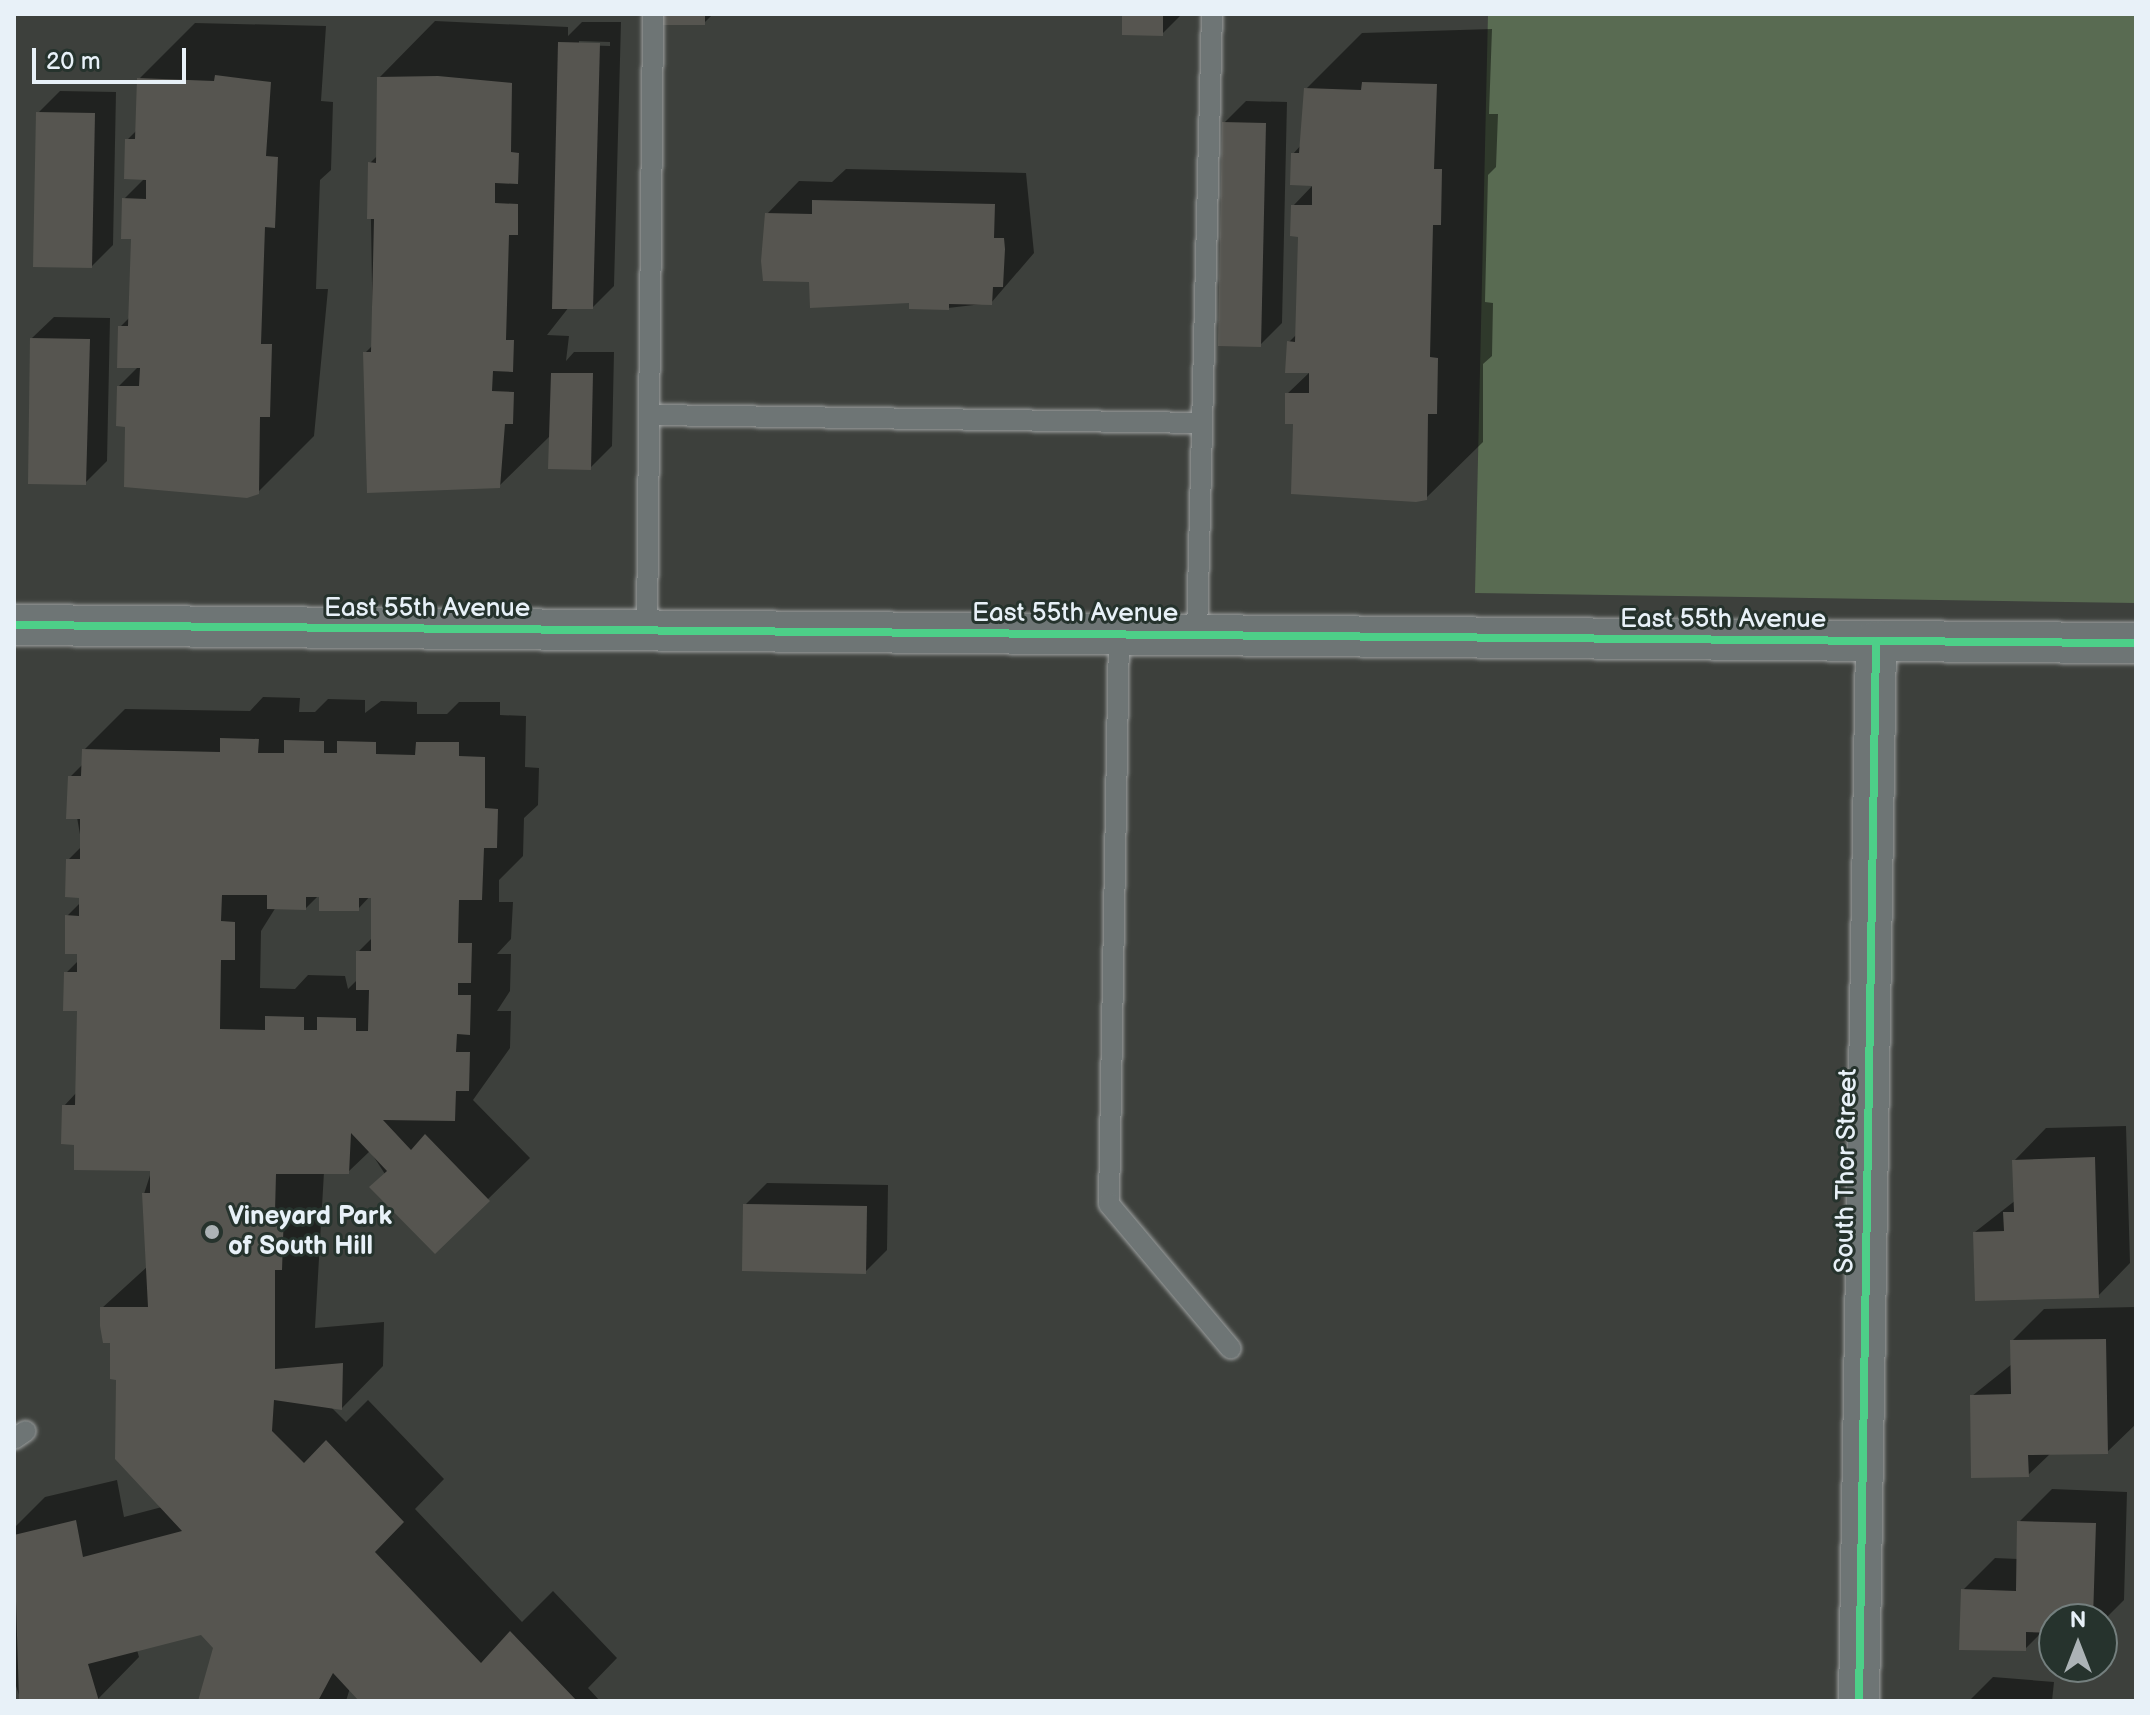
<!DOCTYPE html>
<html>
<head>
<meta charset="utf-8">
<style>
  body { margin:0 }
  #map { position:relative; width:2150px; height:1715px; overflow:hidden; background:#3d403c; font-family:"Balsamiq Sans",sans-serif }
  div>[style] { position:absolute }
  .green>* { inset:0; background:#596b52 }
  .shadow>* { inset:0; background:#0007 }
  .building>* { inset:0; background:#565550 }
  .roads { filter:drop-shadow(0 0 2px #9ea1a1) drop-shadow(0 0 2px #9ea1a1) }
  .lane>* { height:20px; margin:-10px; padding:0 10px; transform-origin:10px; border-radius:10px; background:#6e7575 }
  .street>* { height:40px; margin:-20px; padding:0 20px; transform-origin:20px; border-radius:20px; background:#6e7575 }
  .cycleway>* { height:8px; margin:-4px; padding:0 4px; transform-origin:4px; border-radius:4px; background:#4dcf88 }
  .dots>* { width:22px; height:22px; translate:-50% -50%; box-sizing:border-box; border:4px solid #26332d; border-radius:50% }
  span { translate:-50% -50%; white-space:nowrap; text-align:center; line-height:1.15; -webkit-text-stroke:6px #26332d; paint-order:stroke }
  .street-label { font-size:26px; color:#e8f1f8 }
  .poi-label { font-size:26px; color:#e8f1f8; font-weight:700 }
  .left { translate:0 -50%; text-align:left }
  .frame { position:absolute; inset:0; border:16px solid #e8f1f8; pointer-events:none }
  .north { position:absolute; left:2038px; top:1603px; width:80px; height:80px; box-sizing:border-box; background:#26332d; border:2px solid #747f7e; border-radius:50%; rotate:0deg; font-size:22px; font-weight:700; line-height:32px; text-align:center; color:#e8f1f8 }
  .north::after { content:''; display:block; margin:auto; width:28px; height:36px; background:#acb3b6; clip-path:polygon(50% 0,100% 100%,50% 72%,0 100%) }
  .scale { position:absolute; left:32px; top:48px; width:154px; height:36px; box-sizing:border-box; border:4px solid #e8f1f8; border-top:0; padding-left:10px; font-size:24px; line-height:28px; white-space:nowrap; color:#e8f1f8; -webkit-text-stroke:6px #26332d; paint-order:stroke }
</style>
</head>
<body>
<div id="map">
  <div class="green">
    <i style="clip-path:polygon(1488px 14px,2136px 14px,2136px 603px,1475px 593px)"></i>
  </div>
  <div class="shadow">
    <i style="clip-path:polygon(663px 14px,713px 14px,704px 23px)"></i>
    <i style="clip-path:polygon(1124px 14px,1182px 14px,1162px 34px)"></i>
    <i style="clip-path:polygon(evenodd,435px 21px,568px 27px,568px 36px,582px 22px,621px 22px,614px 286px,593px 307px,569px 307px,547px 335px,569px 336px,566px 361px,574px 352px,614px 352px,612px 446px,590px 468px,551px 435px,499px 486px,365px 353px,373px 345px,370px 163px,379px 154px,379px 78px,435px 21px,579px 41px,610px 42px,610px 46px,579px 45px,579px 41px)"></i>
    <i style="clip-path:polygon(195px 23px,326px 26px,321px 101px,333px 102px,331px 170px,320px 180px,316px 289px,328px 289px,314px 436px,258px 492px,127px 425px,119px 386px,139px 366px,120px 327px,131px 316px,133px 237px,124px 199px,145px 178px,127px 140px,138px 129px,139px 79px)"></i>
    <i style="clip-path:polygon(1492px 29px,1489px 114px,1498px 114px,1496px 167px,1488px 175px,1485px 302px,1493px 303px,1492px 356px,1483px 364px,1483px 442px,1426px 498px,1287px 394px,1311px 371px,1289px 342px,1298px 333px,1300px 235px,1293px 206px,1314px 184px,1293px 154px,1302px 144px,1306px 89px,1362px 33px)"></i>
    <i style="clip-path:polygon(60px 91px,116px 92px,113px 245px,92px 266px,38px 113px)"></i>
    <i style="clip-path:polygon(1246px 101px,1287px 102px,1282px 323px,1260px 345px,1224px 123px)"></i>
    <i style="clip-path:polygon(846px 169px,1026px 173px,1034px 253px,991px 303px,948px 308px,811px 280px,767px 214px,799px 181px,832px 182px)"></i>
    <i style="clip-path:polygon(54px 317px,110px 318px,107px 461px,85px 483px,32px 338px)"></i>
    <i style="clip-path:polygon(evenodd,263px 697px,300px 698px,299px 712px,315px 712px,328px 699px,365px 700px,365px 713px,381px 701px,417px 702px,417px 714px,447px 714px,459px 702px,500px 702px,500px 715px,526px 716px,525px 767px,539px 768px,538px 805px,524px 818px,523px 856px,499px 880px,499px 902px,513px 902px,511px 939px,497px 954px,511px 954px,510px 991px,497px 1011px,511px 1011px,510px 1048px,473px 1100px,530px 1158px,435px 1251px,370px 1151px,348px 1172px,324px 1172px,315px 1328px,384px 1322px,383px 1366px,342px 1408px,330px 1406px,346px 1422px,368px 1400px,444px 1479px,415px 1509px,522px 1622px,553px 1591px,617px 1658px,588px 1688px,600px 1701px,362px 1701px,350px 1688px,346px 1701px,200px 1701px,216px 1648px,202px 1633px,137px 1650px,139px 1657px,98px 1699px,21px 1701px,14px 1680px,14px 1528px,45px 1497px,117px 1480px,124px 1517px,162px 1507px,102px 1308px,148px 1266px,144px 1194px,152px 1169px,76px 1143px,64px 1106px,77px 1092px,79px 1009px,66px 973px,79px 960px,67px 916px,81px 902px,68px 860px,82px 846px,70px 777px,84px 763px,84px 750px,125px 709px,250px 711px,263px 697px,321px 893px,358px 909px,373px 893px,373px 937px,358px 952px,358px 979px,348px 989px,345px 976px,308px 975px,295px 989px,260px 988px,261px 931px,276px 907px,306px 908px,321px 893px)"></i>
    <i style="clip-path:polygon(2126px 1126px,2130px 1263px,2098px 1296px,1975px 1232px,2016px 1200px,2014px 1161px,2046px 1128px)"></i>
    <i style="clip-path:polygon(767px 1183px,888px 1185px,887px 1250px,865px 1272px,745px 1205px)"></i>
    <i style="clip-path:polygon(2136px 1307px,2136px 1424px,2107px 1452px,2051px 1453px,2028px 1475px,1972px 1396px,2012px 1364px,2012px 1341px,2044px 1309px)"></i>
    <i style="clip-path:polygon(2052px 1489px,2127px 1492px,2124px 1600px,2102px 1622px,2054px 1619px,2054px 1631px,2043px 1631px,2025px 1649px,1963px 1590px,1995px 1558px,2018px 1559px,2019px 1522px)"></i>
    <i style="clip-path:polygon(1993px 1677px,2054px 1682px,2052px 1701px,1969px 1701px)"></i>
  </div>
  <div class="building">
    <i style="clip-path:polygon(661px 14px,705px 14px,705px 25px,661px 25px)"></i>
    <i style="clip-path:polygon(1122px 14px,1163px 14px,1163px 36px,1122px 35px)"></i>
    <i style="clip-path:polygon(558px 42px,600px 43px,593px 309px,552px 309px)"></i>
    <i style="clip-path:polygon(215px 75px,271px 82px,266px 156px,278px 157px,275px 228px,265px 227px,261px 344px,272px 344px,270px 417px,260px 417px,259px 494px,247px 498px,124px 487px,125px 427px,116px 426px,117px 386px,139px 386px,140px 368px,117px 368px,118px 326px,128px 326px,131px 239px,121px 239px,122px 198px,146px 199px,146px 180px,124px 179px,125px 139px,135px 139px,137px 78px,214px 81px)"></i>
    <i style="clip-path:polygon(438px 76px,512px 83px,511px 152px,519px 153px,518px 184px,495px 183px,495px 203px,518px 204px,518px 235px,509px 235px,506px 340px,514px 340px,513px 372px,493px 371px,492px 391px,514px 392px,513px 424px,505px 424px,500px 488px,367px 493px,363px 352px,371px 352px,374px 219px,367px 219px,368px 162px,376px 163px,377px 77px)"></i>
    <i style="clip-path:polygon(1362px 82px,1437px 84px,1434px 169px,1442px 169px,1441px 225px,1433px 225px,1430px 357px,1438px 358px,1437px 414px,1428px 414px,1427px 500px,1416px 502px,1291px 494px,1293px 424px,1285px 424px,1285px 393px,1309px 393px,1309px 373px,1285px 373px,1287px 341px,1295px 342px,1298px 237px,1290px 236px,1291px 205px,1312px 205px,1312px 186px,1290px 185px,1291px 153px,1299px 153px,1304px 88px,1361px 90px)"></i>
    <i style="clip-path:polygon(36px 112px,95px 113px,92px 268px,33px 267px)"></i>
    <i style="clip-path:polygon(1222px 122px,1266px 123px,1261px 347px,1218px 346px)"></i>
    <i style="clip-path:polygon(812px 200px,995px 204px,994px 238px,1004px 238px,1005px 249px,1003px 287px,993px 287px,992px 305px,949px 304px,949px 310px,909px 309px,909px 303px,810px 308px,809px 282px,763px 281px,761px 261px,765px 213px,812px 214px)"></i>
    <i style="clip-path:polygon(30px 338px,90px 339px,86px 485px,28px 484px)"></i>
    <i style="clip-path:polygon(551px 373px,593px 373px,591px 470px,548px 469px)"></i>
    <i style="clip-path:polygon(evenodd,220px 738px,259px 739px,258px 753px,284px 753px,284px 740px,324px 741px,324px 753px,337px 753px,337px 741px,376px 742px,376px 754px,415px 755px,416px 742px,459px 742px,459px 756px,485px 757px,485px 808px,498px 809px,497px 848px,484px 848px,482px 900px,459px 900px,458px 943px,472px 943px,471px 983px,458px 983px,458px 995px,471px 995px,470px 1035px,457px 1034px,456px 1052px,470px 1052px,469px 1091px,456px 1091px,455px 1121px,383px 1120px,411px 1150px,425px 1134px,490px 1201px,435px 1254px,369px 1187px,387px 1171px,351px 1133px,349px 1174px,276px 1174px,275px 1212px,284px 1212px,282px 1270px,275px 1270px,275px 1369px,343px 1363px,342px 1410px,274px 1400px,272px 1431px,304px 1463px,326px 1440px,404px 1522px,375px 1552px,481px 1663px,510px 1631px,577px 1701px,359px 1701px,333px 1673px,318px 1701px,198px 1701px,213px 1648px,201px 1635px,88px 1664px,99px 1701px,19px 1701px,14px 1535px,76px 1520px,83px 1557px,182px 1531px,115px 1459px,116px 1380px,110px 1379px,110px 1343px,103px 1343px,100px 1326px,100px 1307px,148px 1307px,142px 1193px,150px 1193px,150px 1171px,74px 1170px,74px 1145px,61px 1144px,62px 1105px,75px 1105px,77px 1011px,63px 1011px,64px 972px,77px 972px,77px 954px,65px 954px,65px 915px,79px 916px,79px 898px,65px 897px,66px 859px,80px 859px,80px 819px,66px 819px,68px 776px,81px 776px,82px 749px,220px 752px,220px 738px,222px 895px,267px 895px,267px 909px,306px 910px,306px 897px,319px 897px,319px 911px,359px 911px,359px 898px,371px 898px,371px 951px,356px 951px,356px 990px,369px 990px,368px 1031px,356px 1031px,356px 1018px,317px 1017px,317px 1030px,304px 1030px,304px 1017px,265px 1016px,265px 1030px,220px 1029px,221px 960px,235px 960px,235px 922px,221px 921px,222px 895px)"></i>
    <i style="clip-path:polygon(2095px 1157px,2099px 1298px,1975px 1301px,1973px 1232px,2004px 1231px,2003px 1212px,2014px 1212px,2012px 1160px)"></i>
    <i style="clip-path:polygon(743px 1204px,867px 1206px,866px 1274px,742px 1271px)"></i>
    <i style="clip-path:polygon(2106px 1339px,2108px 1454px,2028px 1455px,2029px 1477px,1971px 1478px,1970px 1395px,2011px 1394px,2010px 1340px)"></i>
    <i style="clip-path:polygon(2017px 1521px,2096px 1523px,2093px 1619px,2054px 1619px,2054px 1633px,2026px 1632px,2026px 1651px,1959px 1650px,1961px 1589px,2016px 1591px)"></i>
  </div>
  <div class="roads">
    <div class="lane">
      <i style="left:652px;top:415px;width:550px;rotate:0.83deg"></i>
      <i style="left:647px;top:631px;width:617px;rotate:-89.44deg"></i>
      <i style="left:1119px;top:635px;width:569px;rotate:91.01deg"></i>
      <i style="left:1109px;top:1204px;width:189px;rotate:49.9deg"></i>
      <i style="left:1197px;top:635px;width:621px;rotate:-88.62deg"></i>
      <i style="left:14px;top:1439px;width:14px;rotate:-34deg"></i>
    </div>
    <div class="street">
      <i style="left:14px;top:625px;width:2122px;rotate:0.49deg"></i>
      <i style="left:1859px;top:1701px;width:1060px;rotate:-89.08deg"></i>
    </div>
  </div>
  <div class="cycleway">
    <i style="left:14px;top:625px;width:2122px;rotate:0.49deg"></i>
    <i style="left:1859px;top:1701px;width:1060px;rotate:-89.08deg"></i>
  </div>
  <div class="dots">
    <i style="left:212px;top:1232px;background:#acb3b6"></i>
  </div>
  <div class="street-label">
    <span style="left:427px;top:609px">East 55th Avenue</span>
    <span style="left:1075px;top:614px">East 55th Avenue</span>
    <span style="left:1723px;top:620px">East 55th Avenue</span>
    <span style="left:1847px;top:1171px;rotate:-89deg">South Thor Street</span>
  </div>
  <div class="poi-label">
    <span class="left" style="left:228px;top:1232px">Vineyard Park<br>of South Hill</span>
  </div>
  <div class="frame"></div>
  <div class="north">N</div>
  <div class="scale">20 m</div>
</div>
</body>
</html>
